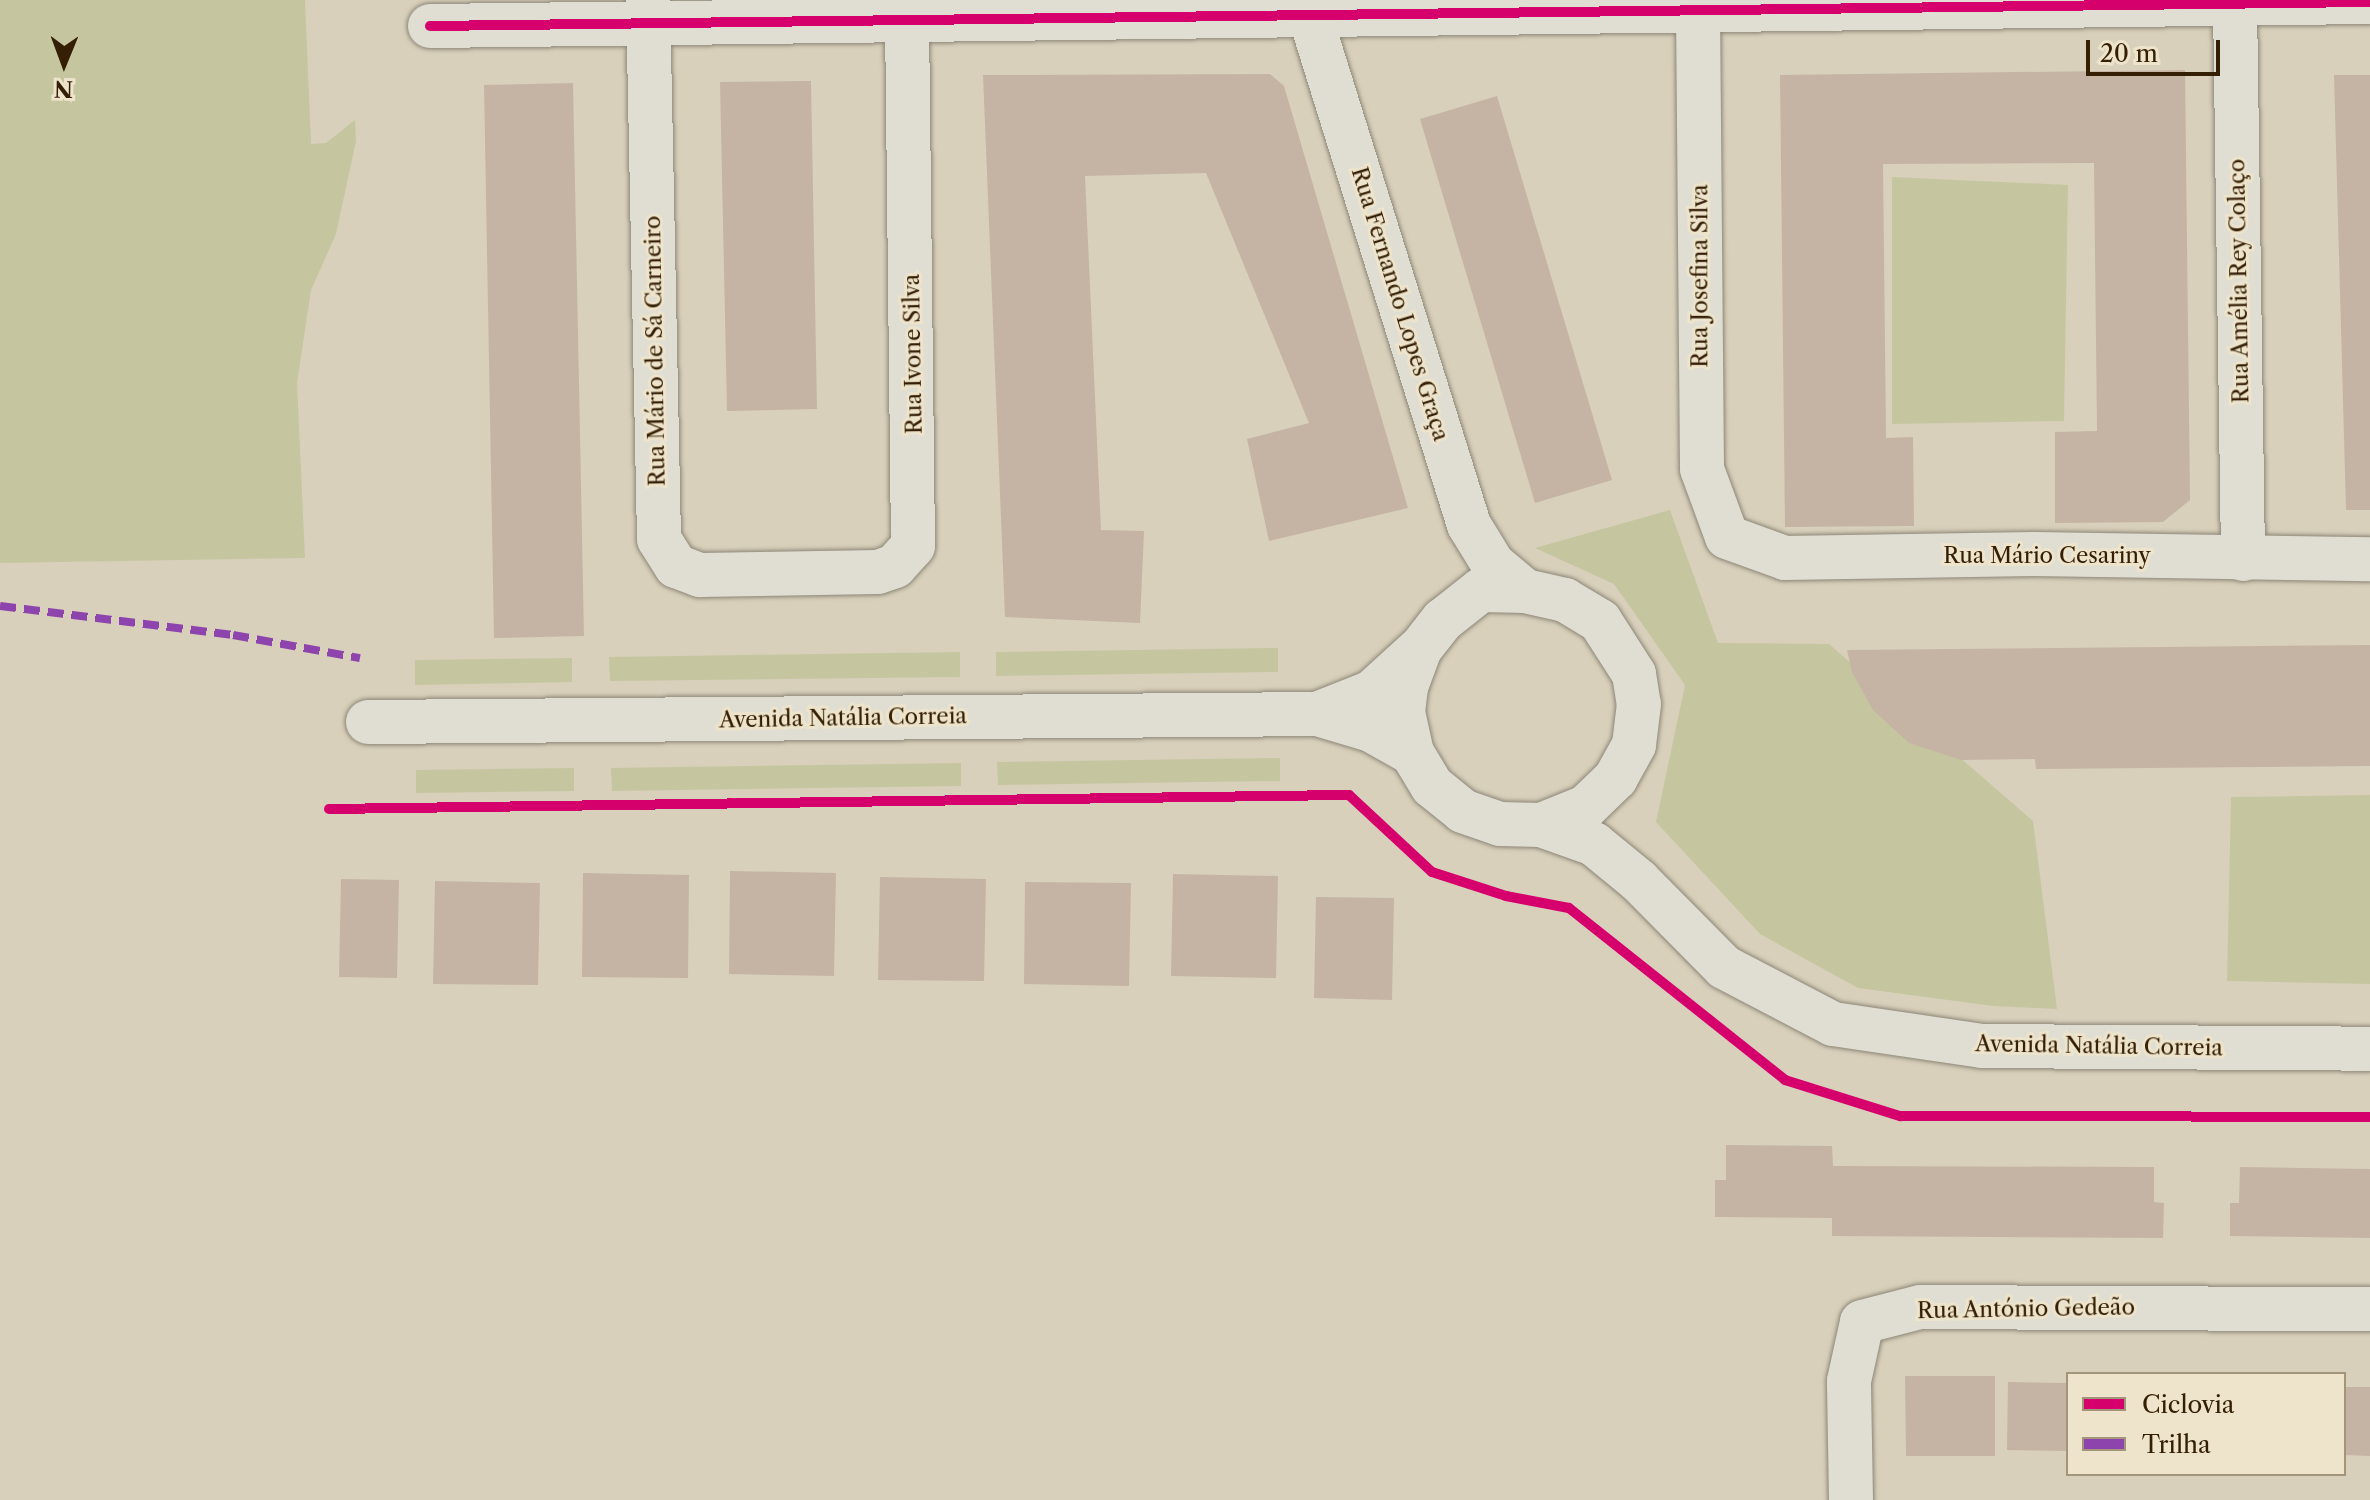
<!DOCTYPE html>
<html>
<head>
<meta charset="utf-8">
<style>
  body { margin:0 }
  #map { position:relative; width:2370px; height:1500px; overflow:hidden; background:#d8d0bb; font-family:"Libre Caslon Text",serif }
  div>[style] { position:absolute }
  .green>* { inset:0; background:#c5c6a0 }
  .building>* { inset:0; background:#c5b4a3 }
  .roads { filter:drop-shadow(0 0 2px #8d8677) drop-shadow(0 0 2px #8d8677) }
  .minor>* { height:44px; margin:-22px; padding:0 22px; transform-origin:22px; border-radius:22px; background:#e0ddd2 }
  .quiet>* { height:8px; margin-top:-4px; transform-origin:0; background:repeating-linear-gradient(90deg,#8e44ad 0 16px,transparent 0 24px) }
  .cycleway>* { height:10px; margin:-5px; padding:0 5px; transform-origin:5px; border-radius:5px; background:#d6006c }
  span { translate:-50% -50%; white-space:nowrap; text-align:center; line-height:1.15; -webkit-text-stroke:6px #ede4cb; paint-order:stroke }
  .street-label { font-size:22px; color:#341f05 }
  .legend { position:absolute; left:2066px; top:1372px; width:280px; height:104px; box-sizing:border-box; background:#ede4cb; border:2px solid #a3957c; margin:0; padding:10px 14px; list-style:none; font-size:24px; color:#341f05 }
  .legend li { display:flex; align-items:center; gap:16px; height:40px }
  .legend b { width:40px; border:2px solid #a3957c }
  .north { position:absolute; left:24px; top:24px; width:80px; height:80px; -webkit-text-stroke:6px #ede4cb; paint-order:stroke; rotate:181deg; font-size:22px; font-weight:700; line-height:32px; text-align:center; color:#341f05 }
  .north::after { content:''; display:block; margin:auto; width:28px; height:36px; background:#341f05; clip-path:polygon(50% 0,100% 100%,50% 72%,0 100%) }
  .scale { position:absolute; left:2086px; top:40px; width:134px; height:36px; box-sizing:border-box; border:4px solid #341f05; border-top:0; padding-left:10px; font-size:24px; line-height:28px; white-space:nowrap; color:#341f05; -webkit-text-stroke:6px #ede4cb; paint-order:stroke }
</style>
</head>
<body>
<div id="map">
  <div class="green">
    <i style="clip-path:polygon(0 0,305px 0,311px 144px,326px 143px,355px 120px,356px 141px,336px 234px,311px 290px,297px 383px,305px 558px,0 563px)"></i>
    <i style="clip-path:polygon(1892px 177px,2068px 185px,2064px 421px,1892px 424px)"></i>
    <i style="clip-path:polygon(1670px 510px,1718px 643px,1829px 644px,2033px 821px,2057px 1009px,1993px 1006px,1858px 988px,1760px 934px,1656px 822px,1685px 685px,1614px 584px,1535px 548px)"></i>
    <i style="clip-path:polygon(1278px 648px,1278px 672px,996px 676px,996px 652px)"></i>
    <i style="clip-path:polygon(960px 652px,960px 677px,610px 681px,609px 657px)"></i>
    <i style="clip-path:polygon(572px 658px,572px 682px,415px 685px,415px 660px)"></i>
    <i style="clip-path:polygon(1280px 758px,1280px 781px,998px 785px,997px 762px)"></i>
    <i style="clip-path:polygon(961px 763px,961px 786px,612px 791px,611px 768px)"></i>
    <i style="clip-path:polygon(574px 768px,574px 791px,416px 793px,416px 770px)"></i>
    <i style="clip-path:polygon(2370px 795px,2370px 984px,2227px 981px,2231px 797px)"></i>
  </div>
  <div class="building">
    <i style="clip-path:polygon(2185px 70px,2190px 500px,2163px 522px,2055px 523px,2055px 432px,2097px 431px,2094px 163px,1883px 164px,1886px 438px,1913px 437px,1914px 526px,1785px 527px,1780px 75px)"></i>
    <i style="clip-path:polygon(1270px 74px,1284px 86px,1408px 508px,1269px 541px,1247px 439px,1309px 423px,1206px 173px,1085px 176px,1101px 530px,1144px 531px,1140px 623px,1005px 617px,983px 75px)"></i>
    <i style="clip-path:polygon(2334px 75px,2370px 75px,2370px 510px,2346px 510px)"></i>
    <i style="clip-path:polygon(811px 81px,817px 409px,727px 411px,720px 82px)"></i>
    <i style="clip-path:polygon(573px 83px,584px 636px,494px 638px,484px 85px)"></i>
    <i style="clip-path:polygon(1497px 96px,1612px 480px,1535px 503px,1420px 119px)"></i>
    <i style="clip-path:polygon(2370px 645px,2370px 766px,2036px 769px,2035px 759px,1961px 760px,1909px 743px,1873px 710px,1852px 672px,1847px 650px)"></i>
    <i style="clip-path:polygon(730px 871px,836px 873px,834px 976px,729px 974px)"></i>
    <i style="clip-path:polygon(583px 873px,689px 875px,688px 978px,582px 977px)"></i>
    <i style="clip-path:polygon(1173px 874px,1278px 876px,1276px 978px,1171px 976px)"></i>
    <i style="clip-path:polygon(880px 877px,986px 879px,984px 981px,878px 980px)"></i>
    <i style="clip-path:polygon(341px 879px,399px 880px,397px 978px,339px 977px)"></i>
    <i style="clip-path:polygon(435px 881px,540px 883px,538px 985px,433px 984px)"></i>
    <i style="clip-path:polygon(1025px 882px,1131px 883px,1129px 986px,1024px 984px)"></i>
    <i style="clip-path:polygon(1316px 897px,1394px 898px,1392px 1000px,1314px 998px)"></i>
    <i style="clip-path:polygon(1726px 1145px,1832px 1146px,1833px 1166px,2154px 1167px,2154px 1202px,2164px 1203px,2163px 1238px,1832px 1236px,1832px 1218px,1715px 1217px,1715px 1180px,1726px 1180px)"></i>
    <i style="clip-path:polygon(2240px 1167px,2370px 1169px,2370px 1238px,2230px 1236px,2230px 1203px,2239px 1203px)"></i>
    <i style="clip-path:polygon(1905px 1376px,1995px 1376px,1995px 1456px,1906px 1456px)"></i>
    <i style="clip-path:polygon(2008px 1382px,2068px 1383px,2068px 1451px,2007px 1450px)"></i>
    <i style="clip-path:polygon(2344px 1387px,2370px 1387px,2370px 1456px,2344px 1455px)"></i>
  </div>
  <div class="roads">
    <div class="minor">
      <i style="left:648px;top:0;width:539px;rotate:88.83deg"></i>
      <i style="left:659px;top:539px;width:32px;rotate:58deg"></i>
      <i style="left:676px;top:566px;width:26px;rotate:21deg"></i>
      <i style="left:700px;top:575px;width:178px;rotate:-1deg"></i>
      <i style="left:878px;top:572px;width:18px;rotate:-19deg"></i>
      <i style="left:895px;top:566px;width:27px;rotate:-48deg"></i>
      <i style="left:913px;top:546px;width:527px;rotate:-90.65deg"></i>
      <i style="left:1305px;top:0;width:550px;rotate:72.65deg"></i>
      <i style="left:1469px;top:525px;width:46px;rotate:58.4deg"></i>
      <i style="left:1493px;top:564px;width:42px;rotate:40.2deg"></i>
      <i style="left:2235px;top:4px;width:555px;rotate:89.17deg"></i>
      <i style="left:1698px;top:10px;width:459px;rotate:89.5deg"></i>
      <i style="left:1702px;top:469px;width:72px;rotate:69.8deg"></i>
      <i style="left:1727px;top:537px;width:62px;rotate:19.9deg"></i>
      <i style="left:1785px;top:558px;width:249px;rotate:-0.9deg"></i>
      <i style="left:2034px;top:554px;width:336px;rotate:0.9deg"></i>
      <i style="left:430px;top:26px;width:1940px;rotate:-0.71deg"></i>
      <i style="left:1481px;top:590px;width:44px;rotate:1.3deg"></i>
      <i style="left:1525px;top:591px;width:41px;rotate:12.7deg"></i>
      <i style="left:1565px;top:600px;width:41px;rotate:31deg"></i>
      <i style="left:1600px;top:621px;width:63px;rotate:57.3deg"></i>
      <i style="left:1634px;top:674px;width:30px;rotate:81deg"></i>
      <i style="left:1639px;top:704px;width:41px;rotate:97deg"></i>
      <i style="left:1634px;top:745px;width:38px;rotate:119deg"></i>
      <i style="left:1616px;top:778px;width:42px;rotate:136deg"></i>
      <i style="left:1586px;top:807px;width:48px;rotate:158.2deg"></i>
      <i style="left:1541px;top:825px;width:41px;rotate:-178.6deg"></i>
      <i style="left:1500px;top:824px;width:39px;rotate:-161deg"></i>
      <i style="left:1463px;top:811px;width:40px;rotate:-141deg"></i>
      <i style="left:1432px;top:786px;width:39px;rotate:-121deg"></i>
      <i style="left:1412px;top:753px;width:42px;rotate:-102.4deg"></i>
      <i style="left:1403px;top:712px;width:25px;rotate:-83deg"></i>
      <i style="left:1406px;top:687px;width:40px;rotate:-69.8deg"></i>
      <i style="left:1420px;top:649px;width:37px;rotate:-52deg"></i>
      <i style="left:1443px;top:620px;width:48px;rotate:-38.3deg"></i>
      <i style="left:1317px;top:714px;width:59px;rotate:-21.8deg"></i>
      <i style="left:1372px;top:692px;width:62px;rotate:-42.4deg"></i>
      <i style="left:368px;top:722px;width:949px;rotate:-0.48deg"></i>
      <i style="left:1317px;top:714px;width:56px;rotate:16.5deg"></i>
      <i style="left:1371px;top:730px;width:47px;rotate:29.3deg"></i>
      <i style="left:1541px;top:825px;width:56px;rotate:19.7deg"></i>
      <i style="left:1594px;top:844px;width:58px;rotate:39.4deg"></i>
      <i style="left:1639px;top:881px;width:121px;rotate:45.3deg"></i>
      <i style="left:1724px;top:967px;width:123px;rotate:27.6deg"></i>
      <i style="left:1833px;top:1024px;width:151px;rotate:8.4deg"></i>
      <i style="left:1982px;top:1046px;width:388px;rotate:0.4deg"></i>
      <i style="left:1851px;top:1500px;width:119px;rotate:-91deg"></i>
      <i style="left:1849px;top:1381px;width:60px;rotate:-77.6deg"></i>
      <i style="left:1862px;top:1322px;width:60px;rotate:-14.5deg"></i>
      <i style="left:1920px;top:1307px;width:450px;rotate:0.3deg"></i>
    </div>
  </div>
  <div class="quiet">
    <i style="left:0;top:606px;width:235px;rotate:7.1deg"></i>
    <i style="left:233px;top:635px;width:129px;rotate:10.3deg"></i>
  </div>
  <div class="cycleway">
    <i style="left:430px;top:26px;width:1940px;rotate:-0.71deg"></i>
    <i style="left:329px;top:809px;width:1020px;rotate:-0.79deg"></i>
    <i style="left:1349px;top:795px;width:113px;rotate:42.9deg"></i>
    <i style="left:1432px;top:872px;width:78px;rotate:18deg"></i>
    <i style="left:1506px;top:896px;width:64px;rotate:10.8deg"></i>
    <i style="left:1569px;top:908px;width:276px;rotate:38.5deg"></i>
    <i style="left:1785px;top:1080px;width:121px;rotate:17.4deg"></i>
    <i style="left:1900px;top:1116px;width:470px;rotate:0.1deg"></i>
  </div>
  <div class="street-label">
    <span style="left:1700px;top:276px;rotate:-90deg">Rua Josefina Silva</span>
    <span style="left:2239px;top:281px;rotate:-91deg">Rua Amélia Rey Colaço</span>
    <span style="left:1400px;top:304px;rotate:73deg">Rua Fernando Lopes Graça</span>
    <span style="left:655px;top:351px;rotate:-91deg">Rua Mário de Sá Carneiro</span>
    <span style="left:913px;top:354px;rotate:-91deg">Rua Ivone Silva</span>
    <span style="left:2047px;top:556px">Rua Mário Cesariny</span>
    <span style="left:843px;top:718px;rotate:-1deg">Avenida Natália Correia</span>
    <span style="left:2099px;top:1046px;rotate:1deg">Avenida Natália Correia</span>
    <span style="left:2026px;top:1309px;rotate:-1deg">Rua António Gedeão</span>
  </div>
  <ul class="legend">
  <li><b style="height:10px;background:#d6006c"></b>Ciclovia</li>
  <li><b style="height:10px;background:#8e44ad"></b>Trilha</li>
  </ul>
  <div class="north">N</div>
  <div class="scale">20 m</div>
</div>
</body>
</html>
